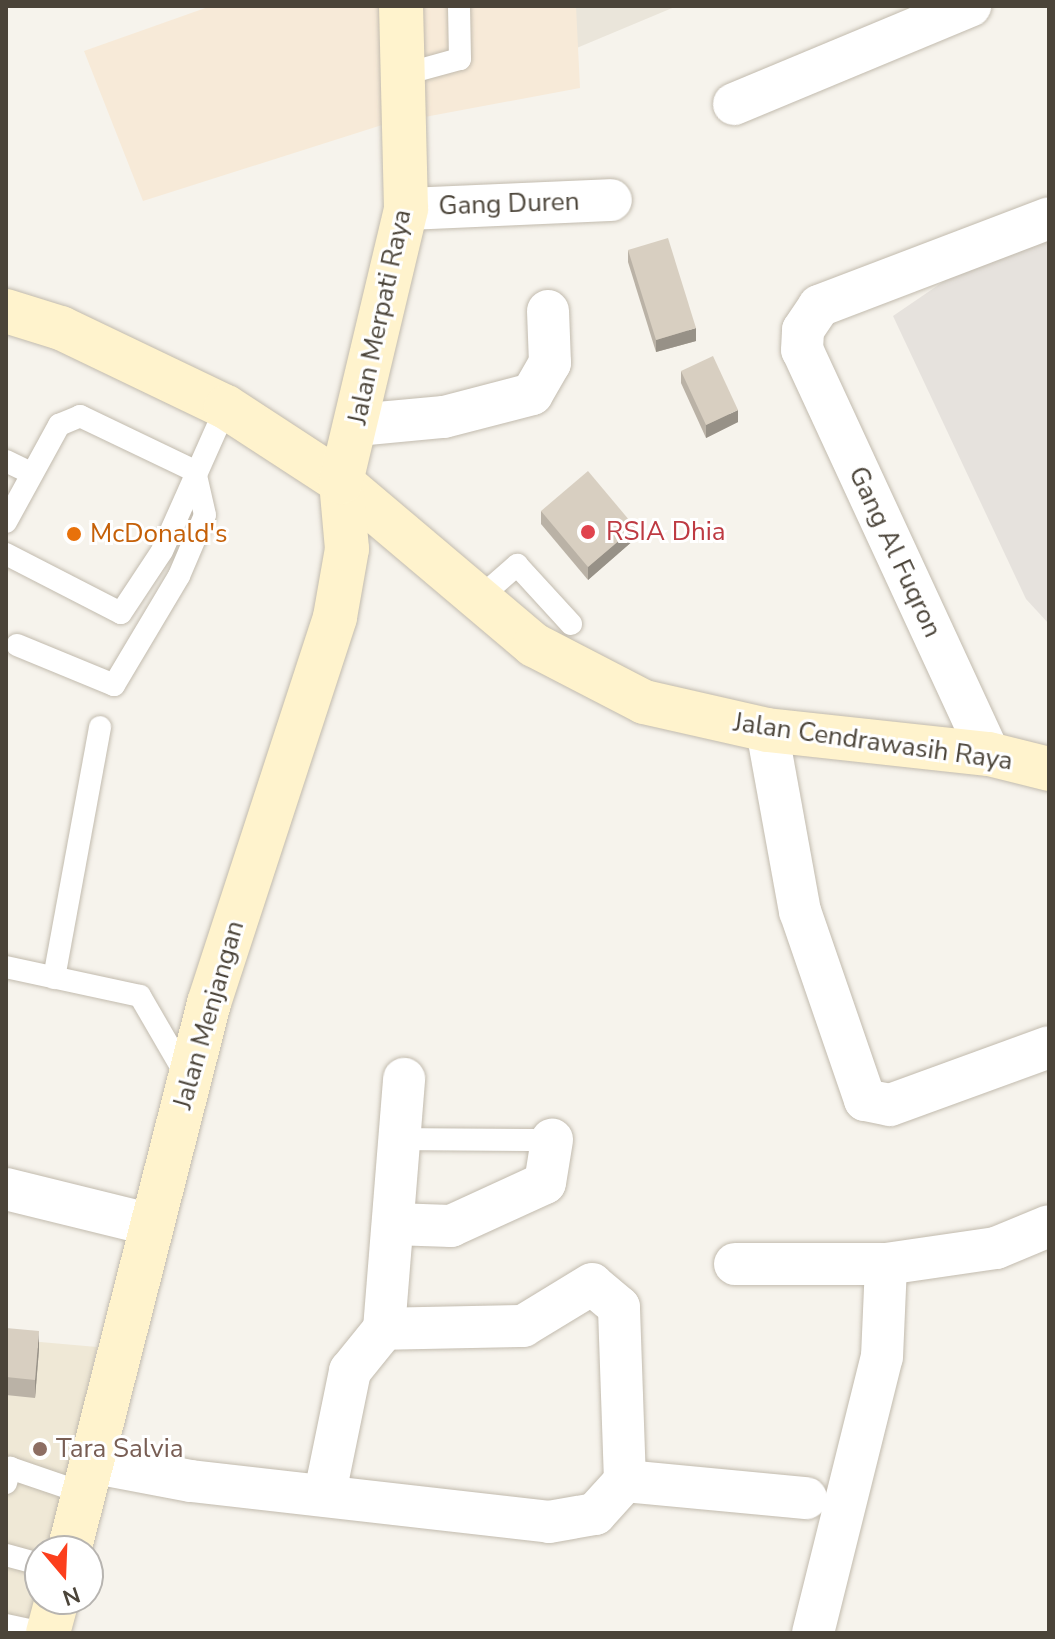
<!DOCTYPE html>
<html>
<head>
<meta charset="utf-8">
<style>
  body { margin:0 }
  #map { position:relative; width:1055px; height:1639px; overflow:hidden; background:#f6f3ec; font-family:"Nunito Sans",sans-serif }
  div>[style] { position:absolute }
  .residential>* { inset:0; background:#eae5da }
  .commercial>* { inset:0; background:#f7ead8 }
  .industrial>* { inset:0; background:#e6e2dd }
  .education>* { inset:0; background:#efe8d6 }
  .roads { filter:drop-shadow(0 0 2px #c2bbae) drop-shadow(0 0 2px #c2bbae) }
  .service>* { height:22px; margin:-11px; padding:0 11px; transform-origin:11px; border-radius:11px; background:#fff }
  .minor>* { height:42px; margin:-21px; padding:0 21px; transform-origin:21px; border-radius:21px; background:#fff }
  .secondary>* { height:44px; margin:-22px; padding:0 22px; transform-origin:22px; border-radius:22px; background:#fff3cd }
  .wall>* { inset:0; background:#bab2a6 }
  .shaded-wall>* { inset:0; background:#979187 }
  .building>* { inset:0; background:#d8cfc1 }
  .dots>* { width:22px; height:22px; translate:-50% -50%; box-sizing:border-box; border:4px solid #fff; border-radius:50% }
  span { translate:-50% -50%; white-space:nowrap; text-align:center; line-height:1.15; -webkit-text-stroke:6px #fff; paint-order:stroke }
  .street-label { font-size:26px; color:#4b4439 }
  .health-label { font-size:26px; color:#be3a42 }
  .left { translate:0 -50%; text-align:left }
  .food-label { font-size:26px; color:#c56008 }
  .education-label { font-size:26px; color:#785e54 }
  .frame { position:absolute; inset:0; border:8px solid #4b4439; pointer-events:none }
  .north { position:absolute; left:24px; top:1535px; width:80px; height:80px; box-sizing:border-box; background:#fff; border:2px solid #b7b4b0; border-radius:50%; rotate:161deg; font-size:22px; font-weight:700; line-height:32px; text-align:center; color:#4b4439 }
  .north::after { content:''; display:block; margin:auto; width:28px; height:36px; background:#fc3f1d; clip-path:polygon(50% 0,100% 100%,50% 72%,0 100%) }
</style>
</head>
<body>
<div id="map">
  <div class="residential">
    <i style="clip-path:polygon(417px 6px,677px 6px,481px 88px)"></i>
  </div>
  <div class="commercial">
    <i style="clip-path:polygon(211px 6px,576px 6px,580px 88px,382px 125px,143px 201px,84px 51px)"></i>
  </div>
  <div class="industrial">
    <i style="clip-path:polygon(1016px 232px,1049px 234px,1049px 624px,1026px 599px,893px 316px)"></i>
  </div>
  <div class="education">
    <i style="clip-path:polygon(6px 1339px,97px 1347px,50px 1551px,40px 1551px,31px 1633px,6px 1633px)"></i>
  </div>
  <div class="roads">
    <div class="service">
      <i style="left:405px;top:74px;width:57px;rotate:-15.3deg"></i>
      <i style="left:460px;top:59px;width:53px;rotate:-91.1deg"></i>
      <i style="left:6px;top:461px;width:25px;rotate:26deg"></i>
      <i style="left:6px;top:522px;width:111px;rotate:-61.3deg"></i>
      <i style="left:59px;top:425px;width:23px;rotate:-23deg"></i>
      <i style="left:80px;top:416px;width:127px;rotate:25.6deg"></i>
      <i style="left:6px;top:554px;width:129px;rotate:27.2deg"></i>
      <i style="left:121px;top:613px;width:74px;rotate:-56.5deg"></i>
      <i style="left:162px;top:551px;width:158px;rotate:-66deg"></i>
      <i style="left:476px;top:601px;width:55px;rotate:-41.3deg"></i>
      <i style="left:517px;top:565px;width:80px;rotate:47.5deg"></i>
      <i style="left:17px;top:645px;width:105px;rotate:22.4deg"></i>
      <i style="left:114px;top:685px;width:127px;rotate:-59.2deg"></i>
      <i style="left:179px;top:576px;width:66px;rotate:-66.9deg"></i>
      <i style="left:205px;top:515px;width:45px;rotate:-102.8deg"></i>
      <i style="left:6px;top:967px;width:137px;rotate:12.2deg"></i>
      <i style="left:140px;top:996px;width:94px;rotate:59.9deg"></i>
      <i style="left:54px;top:978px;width:255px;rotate:-79.6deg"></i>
      <i style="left:400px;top:1139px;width:152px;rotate:0.4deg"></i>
      <i style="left:6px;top:1483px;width:16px;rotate:-75deg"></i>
      <i style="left:10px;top:1468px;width:77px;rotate:18.9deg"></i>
      <i style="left:6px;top:1555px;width:35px;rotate:15deg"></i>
      <i style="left:6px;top:1625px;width:38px;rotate:12deg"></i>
    </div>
    <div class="minor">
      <i style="left:734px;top:104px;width:256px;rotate:-22.6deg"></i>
      <i style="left:406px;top:209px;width:205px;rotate:-2.5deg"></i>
      <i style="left:357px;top:425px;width:87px;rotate:-5.3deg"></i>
      <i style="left:444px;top:417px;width:91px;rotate:-14.6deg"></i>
      <i style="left:532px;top:394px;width:36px;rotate:-60deg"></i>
      <i style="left:550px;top:363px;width:52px;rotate:-92.2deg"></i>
      <i style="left:767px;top:730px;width:184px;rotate:79.7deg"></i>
      <i style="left:800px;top:911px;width:200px;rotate:71deg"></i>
      <i style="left:865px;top:1100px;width:25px;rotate:11deg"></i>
      <i style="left:890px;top:1105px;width:169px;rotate:-20deg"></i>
      <i style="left:989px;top:754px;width:445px;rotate:-114.8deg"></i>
      <i style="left:802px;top:350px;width:20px;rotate:-87deg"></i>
      <i style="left:803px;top:330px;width:29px;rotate:-56deg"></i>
      <i style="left:819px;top:306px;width:246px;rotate:-20.9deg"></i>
      <i style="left:6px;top:1189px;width:151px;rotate:13.8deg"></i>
      <i style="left:393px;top:1224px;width:58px;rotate:2deg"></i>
      <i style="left:451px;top:1226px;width:103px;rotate:-24.6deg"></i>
      <i style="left:545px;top:1183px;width:44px;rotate:-80.8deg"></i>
      <i style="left:735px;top:1264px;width:151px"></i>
      <i style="left:886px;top:1264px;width:111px;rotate:-8.3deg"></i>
      <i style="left:996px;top:1248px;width:57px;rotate:-22.5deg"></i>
      <i style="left:91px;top:1462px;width:102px;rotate:10.8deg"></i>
      <i style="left:191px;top:1481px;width:360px;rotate:6.5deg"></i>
      <i style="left:549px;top:1522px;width:47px;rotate:-9.9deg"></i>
      <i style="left:595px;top:1514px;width:45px;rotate:-47.7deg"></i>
      <i style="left:625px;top:1481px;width:174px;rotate:-92deg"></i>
      <i style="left:619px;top:1307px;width:35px;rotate:-140deg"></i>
      <i style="left:592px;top:1284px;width:81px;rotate:148.7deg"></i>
      <i style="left:523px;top:1326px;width:139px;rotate:178.8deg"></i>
      <i style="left:625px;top:1481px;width:182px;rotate:5.4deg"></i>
      <i style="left:325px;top:1493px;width:125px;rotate:-78.4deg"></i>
      <i style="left:350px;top:1371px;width:54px;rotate:-51deg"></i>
      <i style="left:384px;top:1329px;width:251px;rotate:-85.4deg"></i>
      <i style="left:813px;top:1633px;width:284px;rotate:-76deg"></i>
      <i style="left:882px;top:1357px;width:93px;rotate:-87.5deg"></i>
    </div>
    <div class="secondary">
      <i style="left:6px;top:311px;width:58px;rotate:17.2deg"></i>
      <i style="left:61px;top:328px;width:183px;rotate:25.6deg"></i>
      <i style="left:226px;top:407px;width:137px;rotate:33.1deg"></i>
      <i style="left:341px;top:482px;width:253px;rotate:40.2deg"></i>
      <i style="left:534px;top:645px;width:124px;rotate:27.4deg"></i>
      <i style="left:644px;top:702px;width:126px;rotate:12.8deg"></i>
      <i style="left:767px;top:730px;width:223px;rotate:6.2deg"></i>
      <i style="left:989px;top:754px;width:62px;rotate:14deg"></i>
      <i style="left:69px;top:1551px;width:566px;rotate:-75.67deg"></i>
      <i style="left:209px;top:1003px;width:406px;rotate:-71.9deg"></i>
      <i style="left:335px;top:617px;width:69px;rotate:-80deg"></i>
      <i style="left:347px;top:549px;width:67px;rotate:-95.1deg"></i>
      <i style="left:341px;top:482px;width:281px;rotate:-76.6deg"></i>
      <i style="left:406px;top:209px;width:203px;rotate:-91.4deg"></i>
      <i style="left:48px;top:1633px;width:35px;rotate:-75deg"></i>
    </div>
  </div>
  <div class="wall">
    <i style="clip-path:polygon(628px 250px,696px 341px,656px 352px,628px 262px)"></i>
    <i style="clip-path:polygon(681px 371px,738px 422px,706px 438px,681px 383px)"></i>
    <i style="clip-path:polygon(541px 511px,635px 539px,588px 580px,541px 524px)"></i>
    <i style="clip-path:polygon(6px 1328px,39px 1349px,35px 1398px,6px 1395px)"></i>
  </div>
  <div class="shaded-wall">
    <i style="clip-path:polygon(696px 328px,696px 341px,656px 352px,656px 340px)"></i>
    <i style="clip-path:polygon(738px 410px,738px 422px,706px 438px,706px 425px)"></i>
    <i style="clip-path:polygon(635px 527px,635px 539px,588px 580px,588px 567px)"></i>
    <i style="clip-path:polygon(39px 1331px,39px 1349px,35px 1398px,35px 1380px)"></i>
  </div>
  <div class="building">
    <i style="clip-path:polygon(668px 238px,696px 328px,656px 340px,628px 250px)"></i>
    <i style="clip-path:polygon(713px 356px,738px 410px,706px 425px,681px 371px)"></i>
    <i style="clip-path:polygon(588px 471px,635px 527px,588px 567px,541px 511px)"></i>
    <i style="clip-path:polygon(6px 1328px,39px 1331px,35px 1380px,6px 1377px)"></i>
  </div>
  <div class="dots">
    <i style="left:588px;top:532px;background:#e0444e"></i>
    <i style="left:74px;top:534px;background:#e8710a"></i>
    <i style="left:40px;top:1449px;background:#8d6e63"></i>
  </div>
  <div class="street-label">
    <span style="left:509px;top:204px;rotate:-2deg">Gang Duren</span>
    <span style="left:380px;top:317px;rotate:-78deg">Jalan Merpati Raya</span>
    <span style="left:895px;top:552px;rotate:65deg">Gang Al Fuqron</span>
    <span style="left:873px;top:742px;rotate:8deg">Jalan Cendrawasih Raya</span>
    <span style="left:209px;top:1015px;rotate:-74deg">Jalan Menjangan</span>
  </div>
  <div class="health-label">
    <span class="left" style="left:606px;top:532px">RSIA Dhia</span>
  </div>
  <div class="food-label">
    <span class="left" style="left:90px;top:534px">McDonald's</span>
  </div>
  <div class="education-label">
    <span class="left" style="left:56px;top:1449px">Tara Salvia</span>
  </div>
  <div class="frame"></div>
  <div class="north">N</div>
</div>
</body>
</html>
